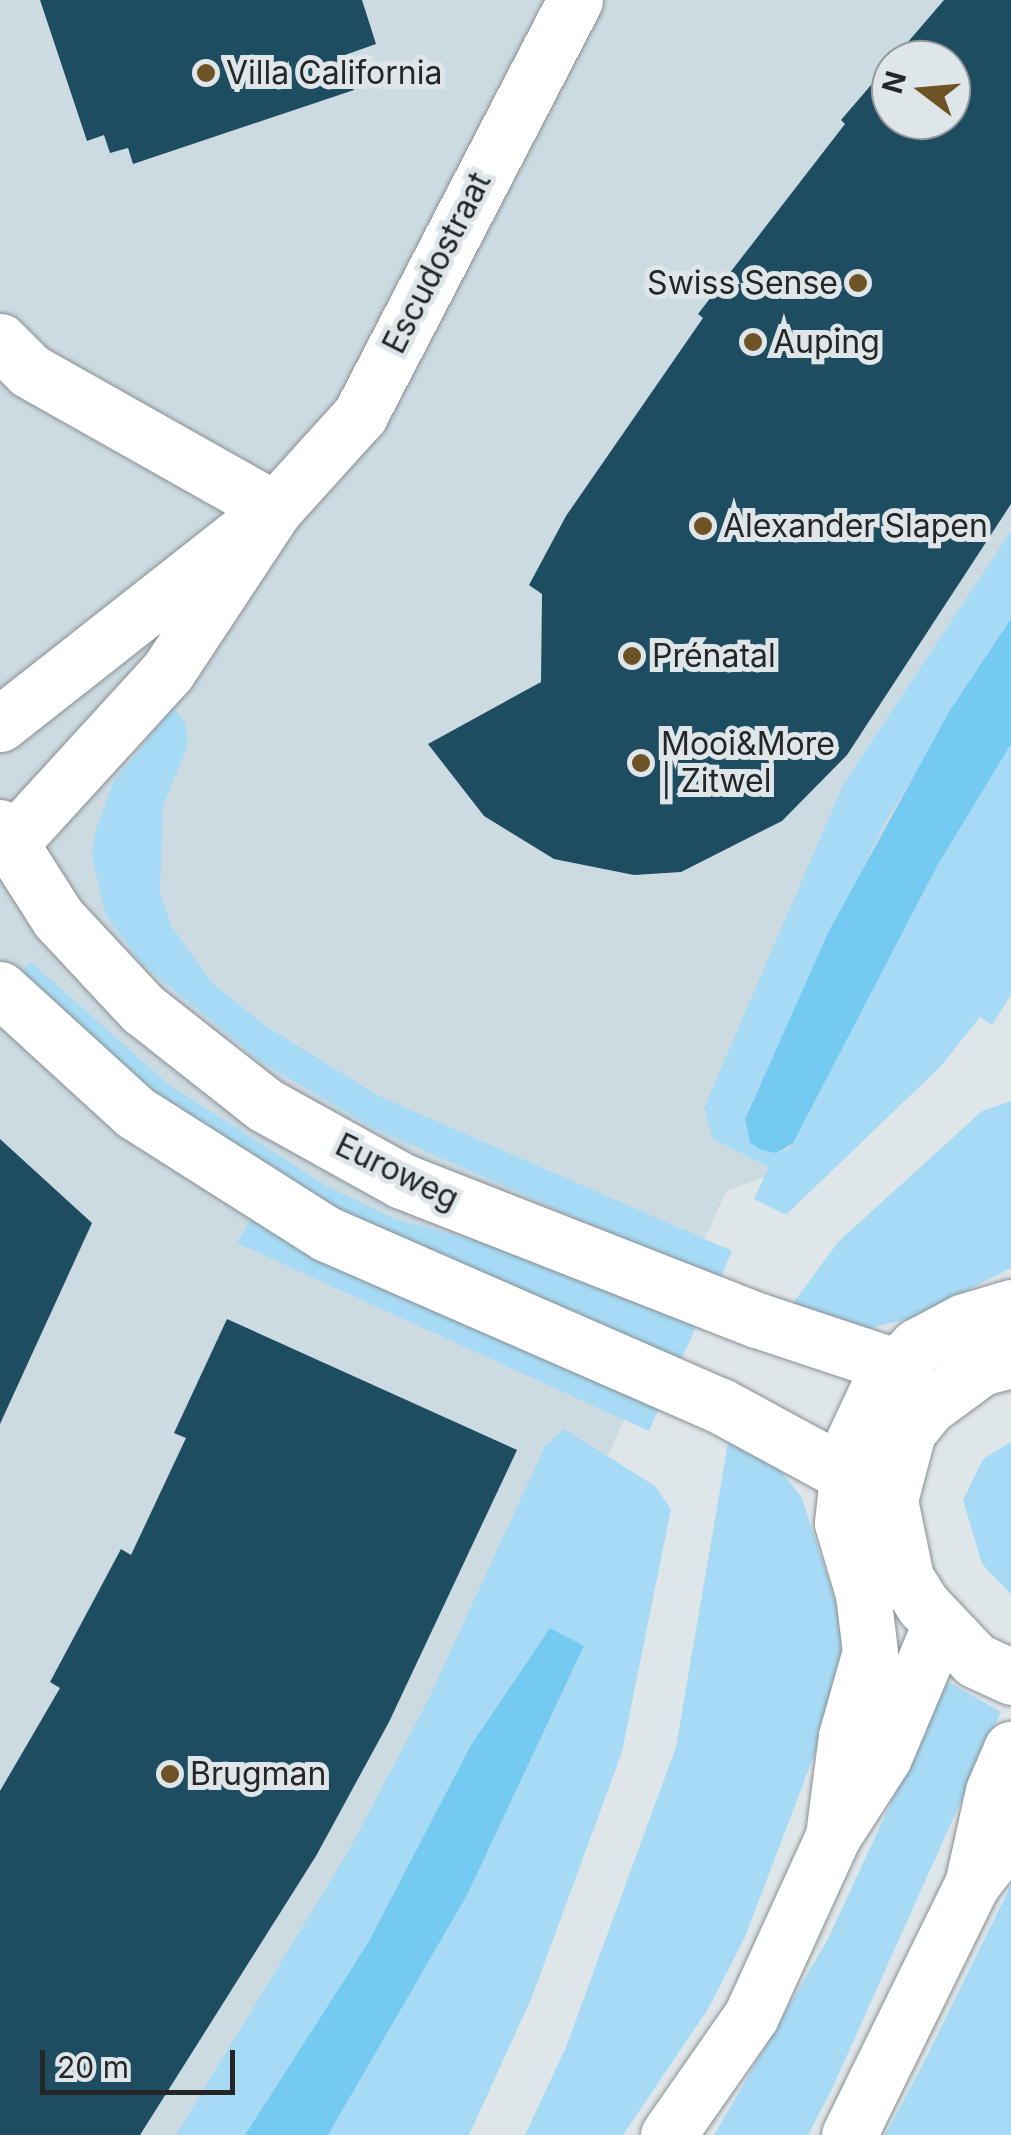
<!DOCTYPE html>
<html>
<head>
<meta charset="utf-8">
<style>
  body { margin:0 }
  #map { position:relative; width:1011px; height:2135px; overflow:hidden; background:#dfe6e9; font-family:Inter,sans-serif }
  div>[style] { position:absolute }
  .built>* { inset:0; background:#ccdae2 }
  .green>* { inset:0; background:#a7dbf5 }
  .water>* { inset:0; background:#75caf1 }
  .building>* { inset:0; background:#1e4c60 }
  .roads { filter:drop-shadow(0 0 2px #898f92) drop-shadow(0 0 2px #898f92) }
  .minor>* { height:55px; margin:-27.5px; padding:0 27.5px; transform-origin:27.5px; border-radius:27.5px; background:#fff }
  .major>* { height:55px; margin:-27.5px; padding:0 27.5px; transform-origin:27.5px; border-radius:27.5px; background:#fff }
  .dots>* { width:28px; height:28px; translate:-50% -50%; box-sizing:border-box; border:5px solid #dfe6e9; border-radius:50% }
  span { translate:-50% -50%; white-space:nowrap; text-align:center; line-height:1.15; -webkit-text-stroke:10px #dfe6e9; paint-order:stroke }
  .poi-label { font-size:32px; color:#242627 }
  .left { translate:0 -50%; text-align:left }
  .right { translate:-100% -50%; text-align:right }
  .street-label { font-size:32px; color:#242627 }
  .north { position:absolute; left:871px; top:40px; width:100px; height:100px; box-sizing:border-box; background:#dfe6e9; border:2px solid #94999b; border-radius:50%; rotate:286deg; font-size:28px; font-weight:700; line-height:40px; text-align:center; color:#242627 }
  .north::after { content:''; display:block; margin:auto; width:35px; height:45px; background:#6d5325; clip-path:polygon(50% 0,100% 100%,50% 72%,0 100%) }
  .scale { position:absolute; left:40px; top:2050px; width:195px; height:45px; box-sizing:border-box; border:5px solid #242627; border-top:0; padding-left:12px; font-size:30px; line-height:35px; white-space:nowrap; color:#242627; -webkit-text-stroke:8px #dfe6e9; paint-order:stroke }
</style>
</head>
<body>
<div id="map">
  <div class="built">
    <i style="clip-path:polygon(evenodd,0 0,1011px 0,1011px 884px,810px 1161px,726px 1191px,608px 1456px,588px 1689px,369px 2135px,0 2135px,0 0,891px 60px,951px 60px,951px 120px,891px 120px,891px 60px)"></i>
  </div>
  <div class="green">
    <i style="clip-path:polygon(1011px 531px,1011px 619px,884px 824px,748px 1110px,746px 1130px,776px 1153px,789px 1149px,937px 866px,1011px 744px,1011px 995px,992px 1025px,980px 1017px,941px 1066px,786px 1215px,754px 1199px,769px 1167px,713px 1139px,704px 1108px,844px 783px)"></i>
    <i style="clip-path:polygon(173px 708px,185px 722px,188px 745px,163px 805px,160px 893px,172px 927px,212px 983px,267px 1027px,379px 1096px,732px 1251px,719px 1281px,371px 1127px,260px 1061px,141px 963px,105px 914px,92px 856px,96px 829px,114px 781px)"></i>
    <i style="clip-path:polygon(31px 962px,168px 1084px,326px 1186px,395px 1219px,584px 1269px,700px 1319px,679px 1364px,363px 1228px,171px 1112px,22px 972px)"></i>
    <i style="clip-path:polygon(1011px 1101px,1011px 1268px,915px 1317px,867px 1329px,787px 1311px,839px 1241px,982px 1111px)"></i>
    <i style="clip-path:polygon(254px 1213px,663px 1399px,649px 1431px,237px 1243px)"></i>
    <i style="clip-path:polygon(564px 1429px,655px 1486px,671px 1509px,622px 1752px,532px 1997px,469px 2135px,328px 2135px,467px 1895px,584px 1647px,550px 1628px,471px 1745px,368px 1943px,245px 2135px,176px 2135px,349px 1850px,428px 1700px,545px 1446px)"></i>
    <i style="clip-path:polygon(729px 1437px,772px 1460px,802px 1498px,839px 1613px,843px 1666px,837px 1695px,745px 1937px,708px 2009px,623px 2135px,525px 2135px,566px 2047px,676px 1747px)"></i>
    <i style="clip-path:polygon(1011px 1442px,1011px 1594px,982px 1564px,963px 1500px,983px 1459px)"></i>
    <i style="clip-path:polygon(947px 1681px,1001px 1712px,831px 2091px,808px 2135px,714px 2135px,829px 1937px)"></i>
    <i style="clip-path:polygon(1011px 1885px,1011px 2135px,885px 2135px,924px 2062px)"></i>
  </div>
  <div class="water">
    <i style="clip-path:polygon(1011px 619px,1011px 744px,937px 866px,793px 1143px,776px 1153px,762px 1150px,750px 1143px,745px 1119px,829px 931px,949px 712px)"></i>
    <i style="clip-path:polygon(550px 1628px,584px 1646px,467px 1895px,328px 2135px,245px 2135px,368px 1943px,471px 1745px)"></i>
  </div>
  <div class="building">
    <i style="clip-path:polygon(40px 0,362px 0,376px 44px,342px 56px,354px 90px,133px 164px,128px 148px,110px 153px,104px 135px,87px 141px)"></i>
    <i style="clip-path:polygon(evenodd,944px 0,1011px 0,1011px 504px,847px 755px,782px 821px,681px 872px,634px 875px,554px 859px,484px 816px,428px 744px,541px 682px,542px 594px,529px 585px,566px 516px,703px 318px,698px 314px,845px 124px,841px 120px,944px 0,891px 60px,951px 60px,951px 120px,891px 120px,891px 60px)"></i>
    <i style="clip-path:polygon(0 1139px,92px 1223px,0 1424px)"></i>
    <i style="clip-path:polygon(227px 1319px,517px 1450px,389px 1722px,316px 1856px,140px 2135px,0 2135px,0 1791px,60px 1688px,50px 1682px,121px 1549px,131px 1555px,186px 1438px,174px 1433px)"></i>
  </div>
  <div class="roads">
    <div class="minor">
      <i style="left:0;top:341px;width:42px;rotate:45deg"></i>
      <i style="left:30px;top:371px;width:281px;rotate:29.4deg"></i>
      <i style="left:0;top:724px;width:312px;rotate:-38.2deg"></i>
      <i style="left:0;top:827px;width:108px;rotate:57.5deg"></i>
      <i style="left:58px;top:918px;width:125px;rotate:47deg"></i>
      <i style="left:143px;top:1009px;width:155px;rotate:38.2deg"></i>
      <i style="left:265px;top:1105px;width:157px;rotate:29deg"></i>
      <i style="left:402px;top:1181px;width:381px;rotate:21.4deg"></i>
      <i style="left:757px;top:1320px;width:145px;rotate:18.4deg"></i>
      <i style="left:0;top:846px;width:10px;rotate:-11deg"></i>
      <i style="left:10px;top:844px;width:234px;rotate:-47.6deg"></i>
      <i style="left:168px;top:671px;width:194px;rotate:-56.6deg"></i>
      <i style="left:275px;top:509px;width:127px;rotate:-47.9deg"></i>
      <i style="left:360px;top:415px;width:467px;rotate:-62.6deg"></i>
      <i style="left:0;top:989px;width:184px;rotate:42.4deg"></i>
      <i style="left:136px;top:1113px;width:226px;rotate:32.4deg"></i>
      <i style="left:327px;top:1234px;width:428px;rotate:23.6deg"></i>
      <i style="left:719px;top:1405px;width:142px;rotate:28.5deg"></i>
    </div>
    <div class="major">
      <i style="left:1011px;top:1360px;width:31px;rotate:165deg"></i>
      <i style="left:981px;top:1368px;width:66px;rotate:143.7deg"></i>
      <i style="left:928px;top:1407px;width:32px;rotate:129deg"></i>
      <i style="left:908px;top:1432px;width:70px;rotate:104.8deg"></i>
      <i style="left:890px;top:1500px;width:80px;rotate:78.4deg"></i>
      <i style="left:906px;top:1578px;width:32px;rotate:58deg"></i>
      <i style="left:923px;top:1605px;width:76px;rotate:46.6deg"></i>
      <i style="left:975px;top:1660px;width:40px;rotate:25deg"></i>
      <i style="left:833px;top:1836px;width:101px;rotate:-82.6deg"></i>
      <i style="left:846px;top:1736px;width:87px;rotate:-74.1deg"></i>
      <i style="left:870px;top:1652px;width:58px;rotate:-96.9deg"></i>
      <i style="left:863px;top:1594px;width:74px;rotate:-106.5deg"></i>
      <i style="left:842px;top:1523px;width:75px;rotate:-83.9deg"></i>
      <i style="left:850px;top:1448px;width:71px;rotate:-64.9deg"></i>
      <i style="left:880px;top:1384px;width:53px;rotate:-45.8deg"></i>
      <i style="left:917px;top:1346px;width:53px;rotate:-28deg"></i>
      <i style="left:964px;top:1321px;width:49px;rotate:-16.6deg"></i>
      <i style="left:974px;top:1876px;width:87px;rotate:-77.4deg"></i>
      <i style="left:993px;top:1791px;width:46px;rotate:-66.8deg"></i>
      <i style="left:668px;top:2135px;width:145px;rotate:-55.1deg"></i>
      <i style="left:751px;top:2016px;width:198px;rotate:-65.5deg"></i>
      <i style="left:833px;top:1836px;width:94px;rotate:-57.2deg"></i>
      <i style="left:884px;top:1757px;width:141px;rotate:-67.1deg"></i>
      <i style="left:849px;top:2135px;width:280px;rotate:-63.9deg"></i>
      <i style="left:972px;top:1884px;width:63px;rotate:-52deg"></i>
    </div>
  </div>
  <div class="dots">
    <i style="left:206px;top:73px;background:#6d5325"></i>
    <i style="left:858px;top:283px;background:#6d5325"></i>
    <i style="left:753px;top:342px;background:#6d5325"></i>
    <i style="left:703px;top:526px;background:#6d5325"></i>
    <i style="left:632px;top:656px;background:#6d5325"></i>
    <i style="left:641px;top:763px;background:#6d5325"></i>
    <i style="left:170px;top:1774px;background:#6d5325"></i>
  </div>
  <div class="poi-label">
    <span class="left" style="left:226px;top:73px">Villa California</span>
    <span class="right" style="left:838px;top:283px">Swiss Sense</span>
    <span class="left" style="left:773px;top:342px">Auping</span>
    <span class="left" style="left:723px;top:526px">Alexander Slapen</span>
    <span class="left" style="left:652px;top:656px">Prénatal</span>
    <span class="left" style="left:661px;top:763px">Mooi&amp;More<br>| Zitwel</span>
    <span class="left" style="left:190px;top:1774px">Brugman</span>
  </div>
  <div class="street-label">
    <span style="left:437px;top:263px;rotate:-63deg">Escudostraat</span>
    <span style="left:397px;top:1172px;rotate:26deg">Euroweg</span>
  </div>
  <div class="north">N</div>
  <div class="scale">20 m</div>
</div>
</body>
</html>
